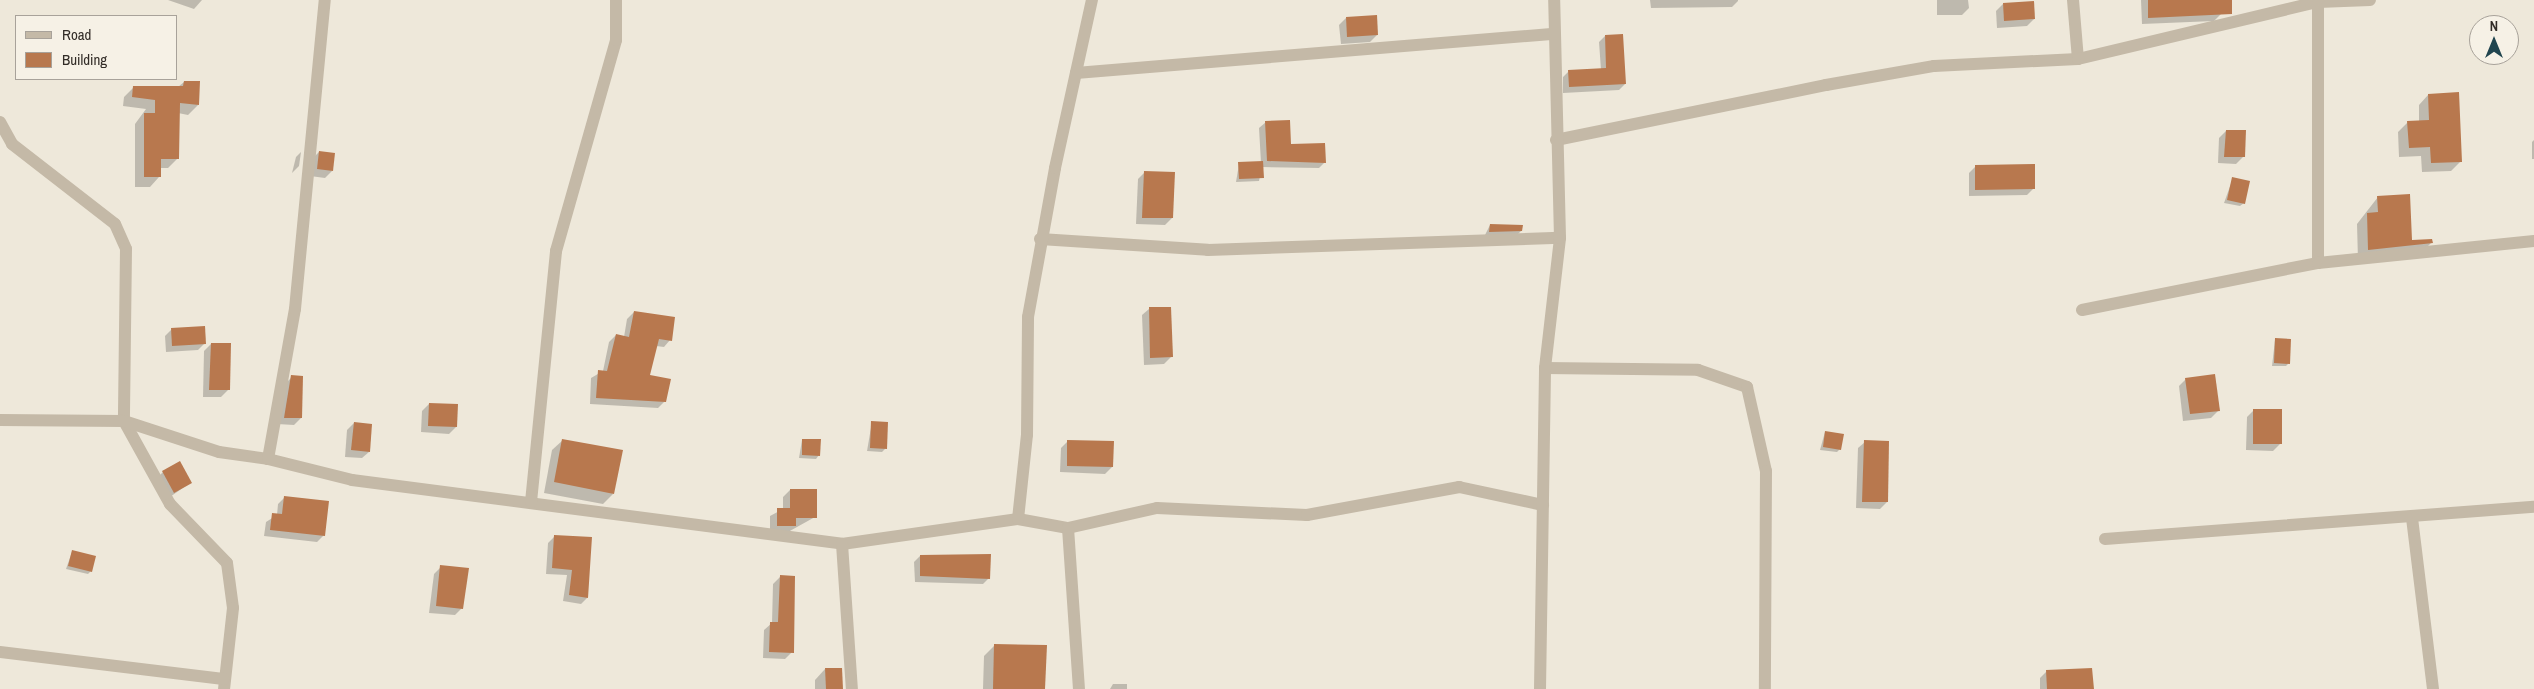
<!DOCTYPE html>
<html>
<head>
<meta charset="utf-8">
<style>
  body { margin:0 }
  #map { position:relative; width:2534px; height:689px; overflow:hidden; background:#eee8da; font-family:"Archivo Narrow",sans-serif }
  div>[style] { position:absolute }
  .shadow>* { inset:0; background:#0003 }
  .building>* { inset:0; background:#b8784e }
  .minor>* { height:12px; margin:-6px; padding:0 6px; transform-origin:6px; border-radius:6px; background:#c4b9a7 }
  span { translate:-50% -50%; white-space:nowrap; text-align:center; line-height:1.15; -webkit-text-stroke:4px #f6f1e6; paint-order:stroke }
  .legend { position:absolute; left:15px; top:15px; width:162px; height:65px; box-sizing:border-box; background:#f6f1e6; border:1px solid #a8a29a; margin:0; padding:6px 9px; list-style:none; font-size:15px; color:#322c27 }
  .legend li { display:flex; align-items:center; gap:10px; height:25px }
  .legend b { width:25px; border:1px solid #a8a29a }
  .north { position:absolute; left:2469px; top:15px; width:50px; height:50px; box-sizing:border-box; background:#f6f1e6; border:1px solid #a8a29a; border-radius:50%; rotate:0deg; font-size:14px; font-weight:700; line-height:20px; text-align:center; color:#322c27 }
  .north::after { content:''; display:block; margin:auto; width:18px; height:22px; background:#21454f; clip-path:polygon(50% 0,100% 100%,50% 72%,0 100%) }
</style>
</head>
<body>
<div id="map">
  <div class="shadow">
    <i style="clip-path:polygon(168px 0,202px 0,194px 9px)"></i>
    <i style="clip-path:polygon(1650px 0,1738px 0,1738px 1px,1732px 7px,1651px 8px)"></i>
    <i style="clip-path:polygon(1937px 0,1968px 0,1969px 8px,1962px 15px,1937px 15px)"></i>
    <i style="clip-path:polygon(2141px 0,2220px 0,2221px 14px,2214px 21px,2142px 24px)"></i>
    <i style="clip-path:polygon(2003px 4px,2034px 19px,2027px 26px,1997px 28px,1996px 11px)"></i>
    <i style="clip-path:polygon(1346px 18px,1377px 35px,1370px 42px,1341px 44px,1339px 25px)"></i>
    <i style="clip-path:polygon(1605px 36px,1625px 84px,1619px 90px,1563px 93px,1563px 77px,1569px 71px,1601px 70px,1599px 42px)"></i>
    <i style="clip-path:polygon(184px 82px,198px 105px,188px 115px,178px 113px,178px 158px,168px 168px,159px 168px,159px 177px,150px 187px,135px 187px,135px 124px,146px 109px,123px 106px,124px 97px,134px 87px,178px 87px)"></i>
    <i style="clip-path:polygon(2428px 95px,2461px 161px,2451px 171px,2422px 172px,2421px 156px,2399px 157px,2398px 132px,2408px 122px,2419px 122px,2419px 105px)"></i>
    <i style="clip-path:polygon(1266px 122px,1290px 145px,1325px 162px,1319px 168px,1262px 167px,1259px 181px,1236px 182px,1239px 164px,1261px 163px,1259px 128px)"></i>
    <i style="clip-path:polygon(2226px 131px,2243px 157px,2236px 164px,2218px 163px,2219px 138px)"></i>
    <i style="clip-path:polygon(2534px 140px,2534px 159px,2532px 159px,2532px 142px)"></i>
    <i style="clip-path:polygon(301px 152px,299px 166px,292px 173px,296px 157px)"></i>
    <i style="clip-path:polygon(319px 152px,332px 171px,325px 178px,310px 176px,312px 159px)"></i>
    <i style="clip-path:polygon(1976px 166px,2034px 188px,2027px 195px,1969px 196px,1969px 173px)"></i>
    <i style="clip-path:polygon(1145px 172px,1172px 218px,1165px 225px,1136px 224px,1138px 179px)"></i>
    <i style="clip-path:polygon(2233px 178px,2244px 203px,2240px 206px,2224px 203px)"></i>
    <i style="clip-path:polygon(2378px 197px,2411px 241px,2431px 243px,2421px 253px,2358px 260px,2357px 224px)"></i>
    <i style="clip-path:polygon(1490px 225px,1521px 231px,1514px 238px,1483px 239px)"></i>
    <i style="clip-path:polygon(1149px 309px,1171px 357px,1164px 364px,1144px 365px,1142px 315px)"></i>
    <i style="clip-path:polygon(634px 312px,670px 340px,664px 347px,656px 346px,649px 376px,665px 401px,658px 408px,590px 404px,591px 378px,603px 371px,609px 342px,616px 335px,624px 337px,627px 319px)"></i>
    <i style="clip-path:polygon(172px 329px,205px 343px,198px 350px,166px 352px,165px 336px)"></i>
    <i style="clip-path:polygon(2275px 340px,2289px 363px,2286px 366px,2272px 366px)"></i>
    <i style="clip-path:polygon(211px 344px,228px 390px,221px 397px,203px 397px,204px 351px)"></i>
    <i style="clip-path:polygon(292px 377px,301px 418px,294px 425px,277px 424px,285px 384px)"></i>
    <i style="clip-path:polygon(2186px 379px,2218px 411px,2211px 418px,2183px 421px,2179px 386px)"></i>
    <i style="clip-path:polygon(429px 404px,456px 427px,449px 434px,421px 432px,422px 411px)"></i>
    <i style="clip-path:polygon(2254px 410px,2280px 444px,2273px 451px,2246px 450px,2247px 417px)"></i>
    <i style="clip-path:polygon(872px 422px,885px 449px,882px 452px,867px 451px)"></i>
    <i style="clip-path:polygon(354px 423px,369px 452px,362px 458px,345px 457px,347px 430px)"></i>
    <i style="clip-path:polygon(1825px 432px,1840px 449px,1837px 452px,1820px 450px)"></i>
    <i style="clip-path:polygon(563px 440px,613px 494px,603px 504px,544px 493px,552px 450px)"></i>
    <i style="clip-path:polygon(802px 440px,819px 455px,816px 459px,799px 458px)"></i>
    <i style="clip-path:polygon(1068px 441px,1112px 467px,1105px 474px,1060px 472px,1061px 448px)"></i>
    <i style="clip-path:polygon(1865px 442px,1887px 502px,1880px 509px,1856px 508px,1858px 448px)"></i>
    <i style="clip-path:polygon(163px 472px,190px 483px,167px 499px,156px 479px)"></i>
    <i style="clip-path:polygon(790px 490px,815px 517px,788px 532px,770px 532px,770px 516px,783px 509px,783px 497px)"></i>
    <i style="clip-path:polygon(285px 497px,324px 535px,317px 542px,264px 536px,266px 522px,277px 515px,278px 504px)"></i>
    <i style="clip-path:polygon(554px 537px,587px 598px,581px 604px,563px 601px,567px 575px,546px 574px,548px 543px)"></i>
    <i style="clip-path:polygon(72px 552px,91px 571px,88px 574px,66px 569px)"></i>
    <i style="clip-path:polygon(920px 556px,989px 578px,983px 584px,915px 582px,914px 562px)"></i>
    <i style="clip-path:polygon(441px 567px,462px 608px,455px 615px,429px 613px,434px 574px)"></i>
    <i style="clip-path:polygon(780px 577px,792px 652px,785px 659px,763px 658px,764px 630px,772px 623px,773px 584px)"></i>
    <i style="clip-path:polygon(995px 645px,1044px 689px,983px 689px,984px 656px)"></i>
    <i style="clip-path:polygon(825px 669px,842px 689px,815px 689px,815px 680px)"></i>
    <i style="clip-path:polygon(2047px 671px,2092px 689px,2040px 689px,2040px 678px)"></i>
    <i style="clip-path:polygon(1113px 684px,1127px 684px,1127px 689px,1110px 689px)"></i>
  </div>
  <div class="building">
    <i style="clip-path:polygon(2148px 0,2232px 0,2232px 14px,2148px 18px)"></i>
    <i style="clip-path:polygon(2034px 1px,2035px 19px,2004px 21px,2003px 3px)"></i>
    <i style="clip-path:polygon(1377px 15px,1378px 35px,1347px 37px,1346px 17px)"></i>
    <i style="clip-path:polygon(1623px 34px,1626px 84px,1569px 87px,1568px 70px,1606px 68px,1605px 35px)"></i>
    <i style="clip-path:polygon(184px 81px,200px 81px,199px 105px,180px 103px,179px 159px,161px 159px,161px 177px,144px 177px,144px 113px,155px 113px,155px 100px,132px 97px,133px 86px,183px 86px)"></i>
    <i style="clip-path:polygon(2459px 92px,2462px 162px,2431px 163px,2430px 147px,2409px 148px,2407px 121px,2429px 120px,2428px 94px)"></i>
    <i style="clip-path:polygon(1290px 120px,1291px 144px,1325px 143px,1326px 163px,1267px 161px,1265px 121px)"></i>
    <i style="clip-path:polygon(2226px 130px,2246px 130px,2245px 157px,2224px 157px)"></i>
    <i style="clip-path:polygon(319px 151px,335px 153px,333px 171px,317px 169px)"></i>
    <i style="clip-path:polygon(1263px 161px,1264px 178px,1239px 179px,1238px 162px)"></i>
    <i style="clip-path:polygon(2035px 164px,2035px 189px,1975px 190px,1975px 165px)"></i>
    <i style="clip-path:polygon(1144px 171px,1175px 172px,1173px 218px,1142px 218px)"></i>
    <i style="clip-path:polygon(2232px 177px,2250px 181px,2245px 204px,2227px 200px)"></i>
    <i style="clip-path:polygon(2410px 194px,2412px 240px,2432px 239px,2433px 243px,2368px 250px,2367px 213px,2378px 212px,2377px 196px)"></i>
    <i style="clip-path:polygon(1490px 224px,1523px 225px,1522px 231px,1489px 232px)"></i>
    <i style="clip-path:polygon(1149px 307px,1171px 307px,1173px 357px,1150px 358px)"></i>
    <i style="clip-path:polygon(634px 311px,675px 317px,672px 341px,659px 339px,650px 375px,671px 379px,666px 402px,596px 398px,598px 370px,607px 371px,616px 334px,629px 337px)"></i>
    <i style="clip-path:polygon(205px 326px,206px 344px,172px 346px,171px 328px)"></i>
    <i style="clip-path:polygon(2275px 338px,2291px 339px,2290px 364px,2274px 363px)"></i>
    <i style="clip-path:polygon(211px 343px,231px 343px,230px 390px,209px 390px)"></i>
    <i style="clip-path:polygon(2215px 374px,2220px 411px,2190px 414px,2185px 378px)"></i>
    <i style="clip-path:polygon(291px 375px,303px 376px,302px 418px,284px 418px)"></i>
    <i style="clip-path:polygon(429px 403px,458px 404px,457px 427px,428px 426px)"></i>
    <i style="clip-path:polygon(2253px 409px,2282px 409px,2282px 444px,2253px 444px)"></i>
    <i style="clip-path:polygon(871px 421px,888px 422px,887px 449px,870px 448px)"></i>
    <i style="clip-path:polygon(354px 422px,372px 424px,370px 452px,351px 450px)"></i>
    <i style="clip-path:polygon(1825px 431px,1844px 434px,1841px 450px,1823px 447px)"></i>
    <i style="clip-path:polygon(562px 439px,623px 450px,614px 494px,554px 482px)"></i>
    <i style="clip-path:polygon(802px 439px,821px 439px,820px 456px,802px 455px)"></i>
    <i style="clip-path:polygon(1067px 440px,1114px 441px,1113px 467px,1067px 466px)"></i>
    <i style="clip-path:polygon(1864px 440px,1889px 441px,1888px 502px,1862px 502px)"></i>
    <i style="clip-path:polygon(180px 461px,192px 483px,174px 493px,162px 471px)"></i>
    <i style="clip-path:polygon(790px 489px,817px 489px,817px 518px,796px 518px,796px 526px,777px 526px,777px 508px,790px 508px)"></i>
    <i style="clip-path:polygon(284px 496px,329px 501px,325px 536px,270px 530px,272px 513px,282px 514px)"></i>
    <i style="clip-path:polygon(554px 535px,592px 537px,588px 598px,569px 595px,572px 570px,552px 568px)"></i>
    <i style="clip-path:polygon(72px 550px,96px 556px,92px 572px,68px 566px)"></i>
    <i style="clip-path:polygon(991px 554px,990px 579px,920px 576px,920px 555px)"></i>
    <i style="clip-path:polygon(440px 565px,469px 568px,463px 609px,436px 606px)"></i>
    <i style="clip-path:polygon(780px 575px,795px 576px,794px 653px,769px 652px,770px 622px,778px 622px)"></i>
    <i style="clip-path:polygon(994px 644px,1047px 645px,1045px 689px,993px 689px)"></i>
    <i style="clip-path:polygon(825px 668px,842px 668px,843px 689px,826px 689px)"></i>
    <i style="clip-path:polygon(2092px 668px,2094px 689px,2047px 689px,2046px 670px)"></i>
  </div>
  <div class="minor">
    <i style="left:2073px;top:0;width:59px;rotate:85.2deg"></i>
    <i style="left:1076px;top:73px;width:480px;rotate:-4.7deg"></i>
    <i style="left:0;top:122px;width:25px;rotate:61deg"></i>
    <i style="left:12px;top:144px;width:130px;rotate:37.8deg"></i>
    <i style="left:115px;top:224px;width:27px;rotate:66deg"></i>
    <i style="left:126px;top:249px;width:172px;rotate:90.7deg"></i>
    <i style="left:124px;top:421px;width:95px;rotate:61deg"></i>
    <i style="left:170px;top:504px;width:82px;rotate:46deg"></i>
    <i style="left:227px;top:563px;width:45px;rotate:82.4deg"></i>
    <i style="left:233px;top:608px;width:81px;rotate:96.3deg"></i>
    <i style="left:1556px;top:140px;width:276px;rotate:-11.5deg"></i>
    <i style="left:1826px;top:85px;width:110px;rotate:-10deg"></i>
    <i style="left:1934px;top:66px;width:144px;rotate:-2.8deg"></i>
    <i style="left:2078px;top:59px;width:247px;rotate:-13.4deg"></i>
    <i style="left:2318px;top:2px;width:52px;rotate:-2.2deg"></i>
    <i style="left:1040px;top:239px;width:168px;rotate:3.7deg"></i>
    <i style="left:1208px;top:250px;width:352px;rotate:-2deg"></i>
    <i style="left:2318px;top:263px;width:263px;rotate:-90deg"></i>
    <i style="left:2082px;top:310px;width:241px;rotate:-11.3deg"></i>
    <i style="left:2318px;top:263px;width:217px;rotate:-5.8deg"></i>
    <i style="left:1545px;top:368px;width:153px;rotate:0.7deg"></i>
    <i style="left:1698px;top:370px;width:52px;rotate:19.1deg"></i>
    <i style="left:1747px;top:387px;width:86px;rotate:77.3deg"></i>
    <i style="left:1766px;top:471px;width:218px;rotate:90.3deg"></i>
    <i style="left:0;top:420px;width:124px;rotate:0.5deg"></i>
    <i style="left:124px;top:421px;width:100px;rotate:18.1deg"></i>
    <i style="left:219px;top:452px;width:49px;rotate:8.1deg"></i>
    <i style="left:268px;top:459px;width:152px;rotate:-79.8deg"></i>
    <i style="left:295px;top:309px;width:310px;rotate:-84.5deg"></i>
    <i style="left:268px;top:459px;width:87px;rotate:14deg"></i>
    <i style="left:352px;top:480px;width:494px;rotate:7.4deg"></i>
    <i style="left:842px;top:544px;width:178px;rotate:-8.1deg"></i>
    <i style="left:1018px;top:519px;width:51px;rotate:10.2deg"></i>
    <i style="left:1068px;top:528px;width:91px;rotate:-12.7deg"></i>
    <i style="left:1157px;top:508px;width:150px;rotate:2.7deg"></i>
    <i style="left:1307px;top:515px;width:155px;rotate:-10.4deg"></i>
    <i style="left:1459px;top:487px;width:86px;rotate:12.1deg"></i>
    <i style="left:531px;top:502px;width:252px;rotate:-84.3deg"></i>
    <i style="left:556px;top:251px;width:219px;rotate:-74.1deg"></i>
    <i style="left:616px;top:40px;width:40px;rotate:-90deg"></i>
    <i style="left:2412px;top:518px;width:172px;rotate:83deg"></i>
    <i style="left:1018px;top:519px;width:84px;rotate:-83.9deg"></i>
    <i style="left:1027px;top:435px;width:118px;rotate:-89.5deg"></i>
    <i style="left:1028px;top:317px;width:151px;rotate:-79.7deg"></i>
    <i style="left:1055px;top:168px;width:172px;rotate:-77.6deg"></i>
    <i style="left:1068px;top:528px;width:161px;rotate:86.1deg"></i>
    <i style="left:2105px;top:539px;width:430px;rotate:-4.3deg"></i>
    <i style="left:842px;top:544px;width:145px;rotate:86.1deg"></i>
    <i style="left:0;top:652px;width:225px;rotate:6.9deg"></i>
    <i style="left:1540px;top:689px;width:321px;rotate:-89.1deg"></i>
    <i style="left:1545px;top:368px;width:131px;rotate:-83.4deg"></i>
    <i style="left:1560px;top:238px;width:238px;rotate:-91.4deg"></i>
  </div>
  <ul class="legend">
  <li><b style="height:6px;background:#c4b9a7"></b>Road</li>
  <li><b style="height:14px;background:#b8784e"></b>Building</li>
  </ul>
  <div class="north">N</div>
</div>
</body>
</html>
